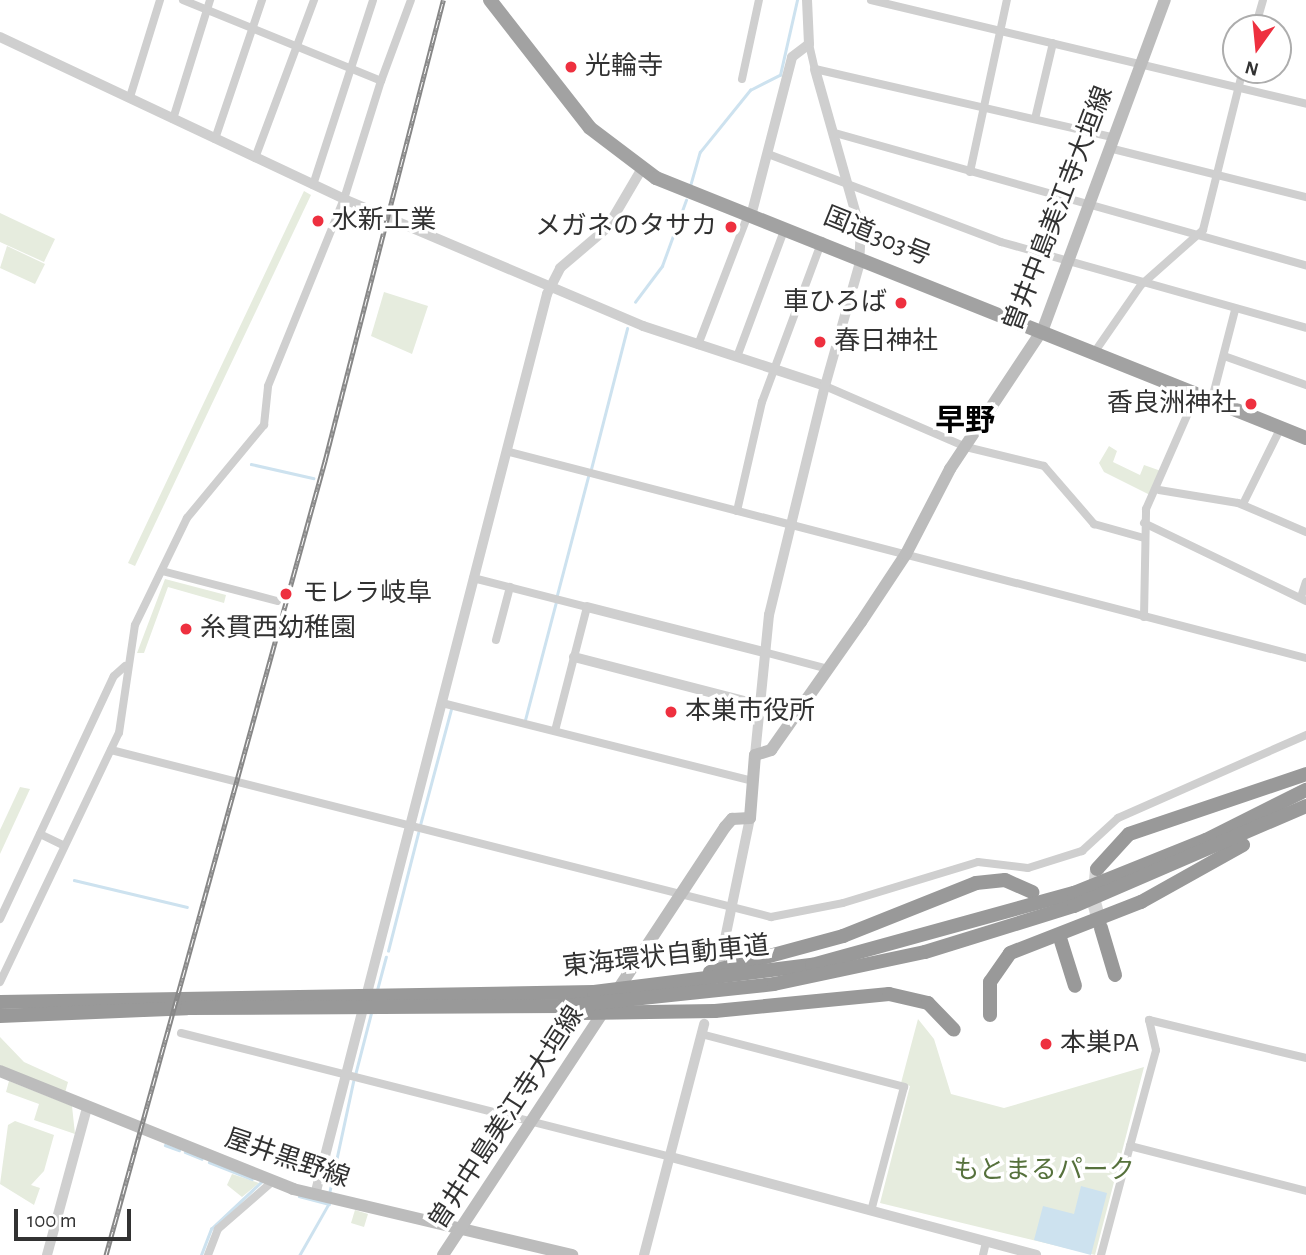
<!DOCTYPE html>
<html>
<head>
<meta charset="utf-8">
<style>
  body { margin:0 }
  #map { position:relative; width:1306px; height:1255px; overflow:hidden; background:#fff; font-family:"Alegreya Sans","Noto Sans JP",sans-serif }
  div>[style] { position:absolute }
  .green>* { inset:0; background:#e6ecde }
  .water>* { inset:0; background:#cde2ef }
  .stream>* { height:2.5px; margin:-1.25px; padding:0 1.25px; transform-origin:1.25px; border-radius:1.25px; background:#cde2ef }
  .motorway-tunnel>* { height:14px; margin-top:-7px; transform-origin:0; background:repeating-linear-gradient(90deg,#d6d6d6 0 14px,transparent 0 21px) }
  .minor>* { height:8px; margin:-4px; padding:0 4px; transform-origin:4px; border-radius:4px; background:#cfcfcf }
  .tertiary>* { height:10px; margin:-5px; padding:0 5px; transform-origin:5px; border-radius:5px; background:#cfcfcf }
  .secondary>* { height:12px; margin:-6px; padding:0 6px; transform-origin:6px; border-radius:6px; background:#bcbcbc }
  .trunk>* { height:14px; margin:-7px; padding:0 7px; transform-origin:7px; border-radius:7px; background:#a2a2a2 }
  .motorway>* { height:14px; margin:-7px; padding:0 7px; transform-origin:7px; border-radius:7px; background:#999 }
  .rail>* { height:5px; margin-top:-2.5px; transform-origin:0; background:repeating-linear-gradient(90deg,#fff 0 8px,#878787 0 16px); box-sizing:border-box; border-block:2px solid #878787 }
  .dots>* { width:19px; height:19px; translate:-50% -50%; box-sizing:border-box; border:4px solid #fff; border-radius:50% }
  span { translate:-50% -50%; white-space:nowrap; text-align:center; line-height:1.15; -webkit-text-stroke:7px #fff; paint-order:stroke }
  .poi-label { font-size:26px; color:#323232 }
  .left { translate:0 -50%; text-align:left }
  .right { translate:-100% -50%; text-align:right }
  .street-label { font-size:26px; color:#323232 }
  .park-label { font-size:26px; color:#56713c }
  .quarter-label { font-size:30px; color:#000; font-weight:700 }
  .north { position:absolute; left:1222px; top:14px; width:70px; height:70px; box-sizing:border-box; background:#fff; border:2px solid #adadad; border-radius:50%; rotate:195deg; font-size:19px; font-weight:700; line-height:28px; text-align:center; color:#323232 }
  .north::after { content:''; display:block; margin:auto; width:24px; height:32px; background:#ee303f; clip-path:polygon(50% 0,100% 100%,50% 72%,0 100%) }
  .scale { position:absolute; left:14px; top:1209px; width:117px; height:32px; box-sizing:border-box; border:4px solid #323232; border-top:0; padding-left:9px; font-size:21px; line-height:24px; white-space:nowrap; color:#323232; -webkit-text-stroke:5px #fff; paint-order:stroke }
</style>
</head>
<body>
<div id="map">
  <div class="green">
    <i style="clip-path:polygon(304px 191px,311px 195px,135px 566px,128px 563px)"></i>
    <i style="clip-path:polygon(0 213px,55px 239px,44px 262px,0 242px)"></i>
    <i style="clip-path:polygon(7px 246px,45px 264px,35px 284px,0 268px)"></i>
    <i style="clip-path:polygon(384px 292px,428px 306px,412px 354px,371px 336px)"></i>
    <i style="clip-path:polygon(1109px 446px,1117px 451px,1113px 462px,1140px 475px,1144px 465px,1161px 471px,1150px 495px,1104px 472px,1099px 463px)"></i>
    <i style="clip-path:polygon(165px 579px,226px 595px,224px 603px,168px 587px,144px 653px,137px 653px)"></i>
    <i style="clip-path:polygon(20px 787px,30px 789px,0 854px,0 830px)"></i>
    <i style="clip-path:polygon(918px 1019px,934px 1039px,951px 1094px,1004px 1108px,1144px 1067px,1095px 1255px,880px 1203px,910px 1086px,901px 1083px)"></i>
    <i style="clip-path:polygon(0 1037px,24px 1062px,68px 1082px,65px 1093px,0 1065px)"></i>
    <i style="clip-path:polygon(9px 1081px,72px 1106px,75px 1134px,34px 1120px,39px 1104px,6px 1092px)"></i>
    <i style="clip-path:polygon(15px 1121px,54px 1135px,44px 1171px,31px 1185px,40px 1188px,34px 1205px,0 1184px,8px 1125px)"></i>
    <i style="clip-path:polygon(232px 1174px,259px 1183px,242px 1197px,227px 1185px)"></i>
    <i style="clip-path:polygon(355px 1210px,368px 1214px,364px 1227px,351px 1223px)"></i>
  </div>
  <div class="water">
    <i style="clip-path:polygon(1081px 1186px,1107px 1193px,1091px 1255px,1034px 1240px,1043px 1206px,1074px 1214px)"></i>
  </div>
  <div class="stream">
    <i style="left:690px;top:186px;width:35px;rotate:-74deg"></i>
    <i style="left:700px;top:152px;width:80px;rotate:-51.1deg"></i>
    <i style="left:750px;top:90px;width:34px;rotate:-27deg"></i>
    <i style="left:780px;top:75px;width:77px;rotate:-77.2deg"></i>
    <i style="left:635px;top:302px;width:45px;rotate:-53.1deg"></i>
    <i style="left:662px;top:266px;width:70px;rotate:-70deg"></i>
    <i style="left:251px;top:464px;width:64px;rotate:12.7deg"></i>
    <i style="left:591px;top:469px;width:145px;rotate:-75.6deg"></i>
    <i style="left:557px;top:595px;width:122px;rotate:-75.3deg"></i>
    <i style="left:525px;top:720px;width:122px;rotate:-75.3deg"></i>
    <i style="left:420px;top:825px;width:120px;rotate:-75deg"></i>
    <i style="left:74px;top:880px;width:116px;rotate:13.4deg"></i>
    <i style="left:388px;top:951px;width:122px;rotate:-75.7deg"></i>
    <i style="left:377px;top:990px;width:34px;rotate:-75deg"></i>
    <i style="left:355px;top:1075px;width:64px;rotate:-75.5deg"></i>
    <i style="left:165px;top:1145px;width:15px;rotate:20deg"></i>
    <i style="left:185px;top:1152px;width:18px;rotate:22deg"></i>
    <i style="left:209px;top:1162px;width:46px;rotate:21.6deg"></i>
    <i style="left:329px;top:1194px;width:115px;rotate:-77.9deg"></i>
    <i style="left:299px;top:1196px;width:31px;rotate:15deg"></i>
    <i style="left:329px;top:1204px;width:59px;rotate:119.6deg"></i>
    <i style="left:201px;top:1255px;width:28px;rotate:-69deg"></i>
    <i style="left:211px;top:1229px;width:69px;rotate:-43.2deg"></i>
  </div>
  <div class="motorway-tunnel">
    <i style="left:1097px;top:869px;width:33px;rotate:95deg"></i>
    <i style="left:1094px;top:902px;width:27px;rotate:75deg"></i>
  </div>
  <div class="minor">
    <i style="left:183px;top:0;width:214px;rotate:22.2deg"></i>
    <i style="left:381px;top:81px;width:86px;rotate:-69.7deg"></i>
    <i style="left:871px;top:0;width:447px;rotate:13.4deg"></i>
    <i style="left:1255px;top:28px;width:29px;rotate:-74deg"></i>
    <i style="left:809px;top:44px;width:26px;rotate:77deg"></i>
    <i style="left:815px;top:69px;width:306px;rotate:12.9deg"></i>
    <i style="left:742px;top:79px;width:81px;rotate:-77.9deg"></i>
    <i style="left:130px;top:97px;width:102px;rotate:-72.8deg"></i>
    <i style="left:173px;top:119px;width:125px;rotate:-72.7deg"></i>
    <i style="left:1035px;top:119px;width:78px;rotate:-76.7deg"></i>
    <i style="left:835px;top:133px;width:489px;rotate:15.7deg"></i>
    <i style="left:215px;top:139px;width:147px;rotate:-71.3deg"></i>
    <i style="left:1109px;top:148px;width:203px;rotate:14deg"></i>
    <i style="left:768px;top:154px;width:249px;rotate:20.7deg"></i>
    <i style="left:1001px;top:242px;width:317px;rotate:15.7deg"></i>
    <i style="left:255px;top:158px;width:169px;rotate:-69.5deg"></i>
    <i style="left:970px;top:172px;width:176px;rotate:-77.9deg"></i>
    <i style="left:313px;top:185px;width:194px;rotate:-72deg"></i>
    <i style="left:698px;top:345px;width:139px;rotate:-69deg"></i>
    <i style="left:1096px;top:350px;width:79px;rotate:-55.3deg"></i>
    <i style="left:1141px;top:285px;width:83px;rotate:-41.6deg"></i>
    <i style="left:1203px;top:230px;width:165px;rotate:-76deg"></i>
    <i style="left:1224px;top:356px;width:87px;rotate:19.5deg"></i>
    <i style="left:737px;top:357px;width:138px;rotate:-69.6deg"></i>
    <i style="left:825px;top:386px;width:154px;rotate:23.4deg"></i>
    <i style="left:966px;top:447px;width:80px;rotate:13.7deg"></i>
    <i style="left:1044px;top:466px;width:77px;rotate:49.2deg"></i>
    <i style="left:1094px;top:524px;width:52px;rotate:15.6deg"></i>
    <i style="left:1212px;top:399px;width:92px;rotate:-75.5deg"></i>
    <i style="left:506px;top:451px;width:826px;rotate:14.51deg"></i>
    <i style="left:1159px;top:490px;width:80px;rotate:9.3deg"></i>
    <i style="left:1238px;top:503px;width:74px;rotate:23.1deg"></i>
    <i style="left:1243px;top:504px;width:86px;rotate:-63.7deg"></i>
    <i style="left:737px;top:511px;width:112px;rotate:-77.1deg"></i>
    <i style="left:762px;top:402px;width:172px;rotate:-69.6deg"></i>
    <i style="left:1144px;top:523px;width:180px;rotate:25.7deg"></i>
    <i style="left:162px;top:571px;width:119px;rotate:14.6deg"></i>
    <i style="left:473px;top:578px;width:118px;rotate:14.3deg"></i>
    <i style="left:587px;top:607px;width:128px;rotate:104.5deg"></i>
    <i style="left:1301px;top:597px;width:16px;rotate:-72deg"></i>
    <i style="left:1144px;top:617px;width:108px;rotate:-88.9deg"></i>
    <i style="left:1146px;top:509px;width:127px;rotate:-66.3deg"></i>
    <i style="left:496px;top:640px;width:55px;rotate:-75.2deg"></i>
    <i style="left:764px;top:652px;width:66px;rotate:14.9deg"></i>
    <i style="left:442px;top:703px;width:321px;rotate:14.1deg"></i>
    <i style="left:111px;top:750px;width:681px;rotate:14.2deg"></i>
    <i style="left:771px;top:917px;width:73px;rotate:-11deg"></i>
    <i style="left:843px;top:903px;width:141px;rotate:-16.9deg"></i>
    <i style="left:978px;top:862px;width:50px;rotate:6.8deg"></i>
    <i style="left:1028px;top:868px;width:57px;rotate:-17.5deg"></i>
    <i style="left:1082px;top:851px;width:49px;rotate:-42.5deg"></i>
    <i style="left:1118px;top:818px;width:206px;rotate:-23.8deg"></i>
    <i style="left:40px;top:834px;width:25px;rotate:26deg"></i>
    <i style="left:0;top:919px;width:268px;rotate:-64.9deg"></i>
    <i style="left:114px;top:676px;width:15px;rotate:-42deg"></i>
    <i style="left:0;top:982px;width:276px;rotate:-64.5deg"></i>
    <i style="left:119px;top:733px;width:109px;rotate:-81.6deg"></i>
    <i style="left:135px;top:625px;width:119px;rotate:-64.1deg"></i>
    <i style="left:187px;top:518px;width:121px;rotate:-50.4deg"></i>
    <i style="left:264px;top:425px;width:39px;rotate:-84deg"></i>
    <i style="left:268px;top:386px;width:202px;rotate:-67.9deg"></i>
    <i style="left:344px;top:199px;width:124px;rotate:-72.6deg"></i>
    <i style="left:181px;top:1033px;width:505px;rotate:14.2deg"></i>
    <i style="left:701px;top:1034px;width:210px;rotate:14.6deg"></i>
    <i style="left:904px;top:1087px;width:128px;rotate:104.9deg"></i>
    <i style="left:1130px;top:1146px;width:99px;rotate:-74.8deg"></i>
    <i style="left:1156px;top:1050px;width:31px;rotate:-103deg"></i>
    <i style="left:1149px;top:1020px;width:162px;rotate:13.6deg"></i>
    <i style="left:208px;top:1255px;width:28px;rotate:-69deg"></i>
    <i style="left:218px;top:1229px;width:73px;rotate:-41.1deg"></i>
    <i style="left:983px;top:1255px;width:13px;rotate:-77deg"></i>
    <i style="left:1101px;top:1255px;width:113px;rotate:-75.1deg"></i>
    <i style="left:1130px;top:1146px;width:182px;rotate:14.3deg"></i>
  </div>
  <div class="tertiary">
    <i style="left:0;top:37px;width:380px;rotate:25.2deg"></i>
    <i style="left:344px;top:199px;width:325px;rotate:23deg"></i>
    <i style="left:643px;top:326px;width:192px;rotate:18.2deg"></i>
    <i style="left:825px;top:386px;width:125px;rotate:-74.2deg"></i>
    <i style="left:859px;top:266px;width:34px;rotate:-87deg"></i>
    <i style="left:861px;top:232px;width:169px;rotate:-105.8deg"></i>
    <i style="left:751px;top:216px;width:164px;rotate:-75.5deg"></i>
    <i style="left:792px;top:57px;width:21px;rotate:-37deg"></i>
    <i style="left:809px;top:44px;width:44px;rotate:-92.6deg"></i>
    <i style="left:587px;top:607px;width:183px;rotate:14.3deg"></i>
    <i style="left:574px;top:657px;width:191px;rotate:14.5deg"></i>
    <i style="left:755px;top:755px;width:141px;rotate:-84.3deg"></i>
    <i style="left:769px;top:615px;width:236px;rotate:-76.3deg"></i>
    <i style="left:721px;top:958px;width:143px;rotate:-78.3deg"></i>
    <i style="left:671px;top:1157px;width:378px;rotate:15deg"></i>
    <i style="left:315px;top:1195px;width:930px;rotate:-75.56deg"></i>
    <i style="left:547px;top:294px;width:29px;rotate:-63deg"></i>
    <i style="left:560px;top:268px;width:62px;rotate:-40.4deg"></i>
    <i style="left:607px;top:228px;width:67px;rotate:-59.6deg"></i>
    <i style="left:47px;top:1255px;width:152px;rotate:-74.8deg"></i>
    <i style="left:644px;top:1255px;width:239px;rotate:-75.4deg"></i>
  </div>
  <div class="secondary">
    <i style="left:0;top:1071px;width:316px;rotate:21.9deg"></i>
    <i style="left:293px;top:1189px;width:287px;rotate:13.3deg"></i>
    <i style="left:443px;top:1255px;width:513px;rotate:-56.62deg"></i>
    <i style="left:725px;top:827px;width:11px;rotate:-49deg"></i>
    <i style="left:732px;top:819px;width:18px;rotate:-3deg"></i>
    <i style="left:750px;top:818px;width:63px;rotate:-85.5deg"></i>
    <i style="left:755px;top:755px;width:17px;rotate:-17deg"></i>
    <i style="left:771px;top:750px;width:156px;rotate:-54.9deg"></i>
    <i style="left:861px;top:622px;width:82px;rotate:-56.5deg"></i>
    <i style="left:906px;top:554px;width:96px;rotate:-62.6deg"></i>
    <i style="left:950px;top:469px;width:168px;rotate:-56.4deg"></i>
    <i style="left:1043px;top:329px;width:351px;rotate:-69.7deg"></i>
  </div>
  <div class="trunk">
    <i style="left:490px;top:0;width:162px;rotate:52deg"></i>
    <i style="left:590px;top:128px;width:83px;rotate:37.1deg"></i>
    <i style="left:656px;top:178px;width:700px;rotate:21.8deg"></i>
  </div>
  <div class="motorway">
    <i style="left:1097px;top:869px;width:47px;rotate:-47.6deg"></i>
    <i style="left:1129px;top:834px;width:187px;rotate:-18.7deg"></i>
    <i style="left:1101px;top:928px;width:49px;rotate:73.4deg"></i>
    <i style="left:1060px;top:938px;width:50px;rotate:72.6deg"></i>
    <i style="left:710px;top:972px;width:138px;rotate:-15.1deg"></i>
    <i style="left:843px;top:936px;width:143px;rotate:-21.7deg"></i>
    <i style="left:976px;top:883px;width:29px;rotate:-6deg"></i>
    <i style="left:1005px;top:880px;width:30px;rotate:24deg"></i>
    <i style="left:0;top:1002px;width:594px;rotate:-0.96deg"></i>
    <i style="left:594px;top:992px;width:220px;rotate:-7.1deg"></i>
    <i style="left:812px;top:965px;width:272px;rotate:-15.4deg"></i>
    <i style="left:1074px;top:893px;width:142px;rotate:-21.9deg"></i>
    <i style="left:1206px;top:840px;width:112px;rotate:-26.6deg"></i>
    <i style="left:584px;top:1013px;width:131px;rotate:-0.9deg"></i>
    <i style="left:715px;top:1011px;width:175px;rotate:-5.6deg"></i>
    <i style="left:889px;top:994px;width:40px;rotate:13deg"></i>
    <i style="left:928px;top:1003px;width:37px;rotate:46deg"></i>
    <i style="left:990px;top:1015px;width:33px;rotate:-90deg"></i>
    <i style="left:990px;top:982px;width:35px;rotate:-55deg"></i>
    <i style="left:1010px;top:953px;width:141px;rotate:-21.3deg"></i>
    <i style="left:1141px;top:902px;width:117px;rotate:-29.2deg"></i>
    <i style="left:0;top:1016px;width:187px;rotate:-2.4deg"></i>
    <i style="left:187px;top:1008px;width:379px;rotate:-0.3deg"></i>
    <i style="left:566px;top:1006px;width:209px;rotate:-6deg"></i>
    <i style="left:774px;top:984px;width:154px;rotate:-12deg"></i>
    <i style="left:925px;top:952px;width:156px;rotate:-17.2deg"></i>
    <i style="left:1074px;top:906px;width:253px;rotate:-23.3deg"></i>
  </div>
  <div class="rail">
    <i style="left:106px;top:1255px;width:824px;rotate:-74.58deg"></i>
    <i style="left:325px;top:461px;width:476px;rotate:-75.6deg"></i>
  </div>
  <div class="dots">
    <i style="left:571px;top:67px;background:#ee303f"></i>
    <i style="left:318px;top:221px;background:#ee303f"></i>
    <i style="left:731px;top:227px;background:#ee303f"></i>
    <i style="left:901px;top:303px;background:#ee303f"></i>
    <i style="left:820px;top:342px;background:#ee303f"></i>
    <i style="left:1251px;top:404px;background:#ee303f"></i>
    <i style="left:286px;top:594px;background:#ee303f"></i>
    <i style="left:186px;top:629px;background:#ee303f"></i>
    <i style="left:671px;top:712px;background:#ee303f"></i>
    <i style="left:1046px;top:1044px;background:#ee303f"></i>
  </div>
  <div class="poi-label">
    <span class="left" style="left:585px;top:67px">光輪寺</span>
    <span class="left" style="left:332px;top:221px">水新工業</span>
    <span class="right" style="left:717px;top:227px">メガネのタサカ</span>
    <span class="right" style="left:887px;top:303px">車ひろば</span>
    <span class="left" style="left:834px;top:342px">春日神社</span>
    <span class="right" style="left:1237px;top:404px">香良洲神社</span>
    <span class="left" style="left:302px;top:594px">モレラ岐阜</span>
    <span class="left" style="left:200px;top:629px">糸貫西幼稚園</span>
    <span class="left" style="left:685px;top:712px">本巣市役所</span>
    <span class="left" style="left:1060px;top:1044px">本巣PA</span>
  </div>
  <div class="street-label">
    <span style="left:1059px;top:209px;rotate:-69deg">曽井中島美江寺大垣線</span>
    <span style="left:877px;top:237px;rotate:22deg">国道303号</span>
    <span style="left:666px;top:957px;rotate:-6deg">東海環状自動車道</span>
    <span style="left:507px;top:1118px;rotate:-57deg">曽井中島美江寺大垣線</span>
    <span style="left:287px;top:1159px;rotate:19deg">屋井黒野線</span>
  </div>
  <div class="park-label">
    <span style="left:1044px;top:1171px">もとまるパーク</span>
  </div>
  <div class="quarter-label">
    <span style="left:965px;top:421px">早野</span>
  </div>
  <div class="north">N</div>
  <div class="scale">100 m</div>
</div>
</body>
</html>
